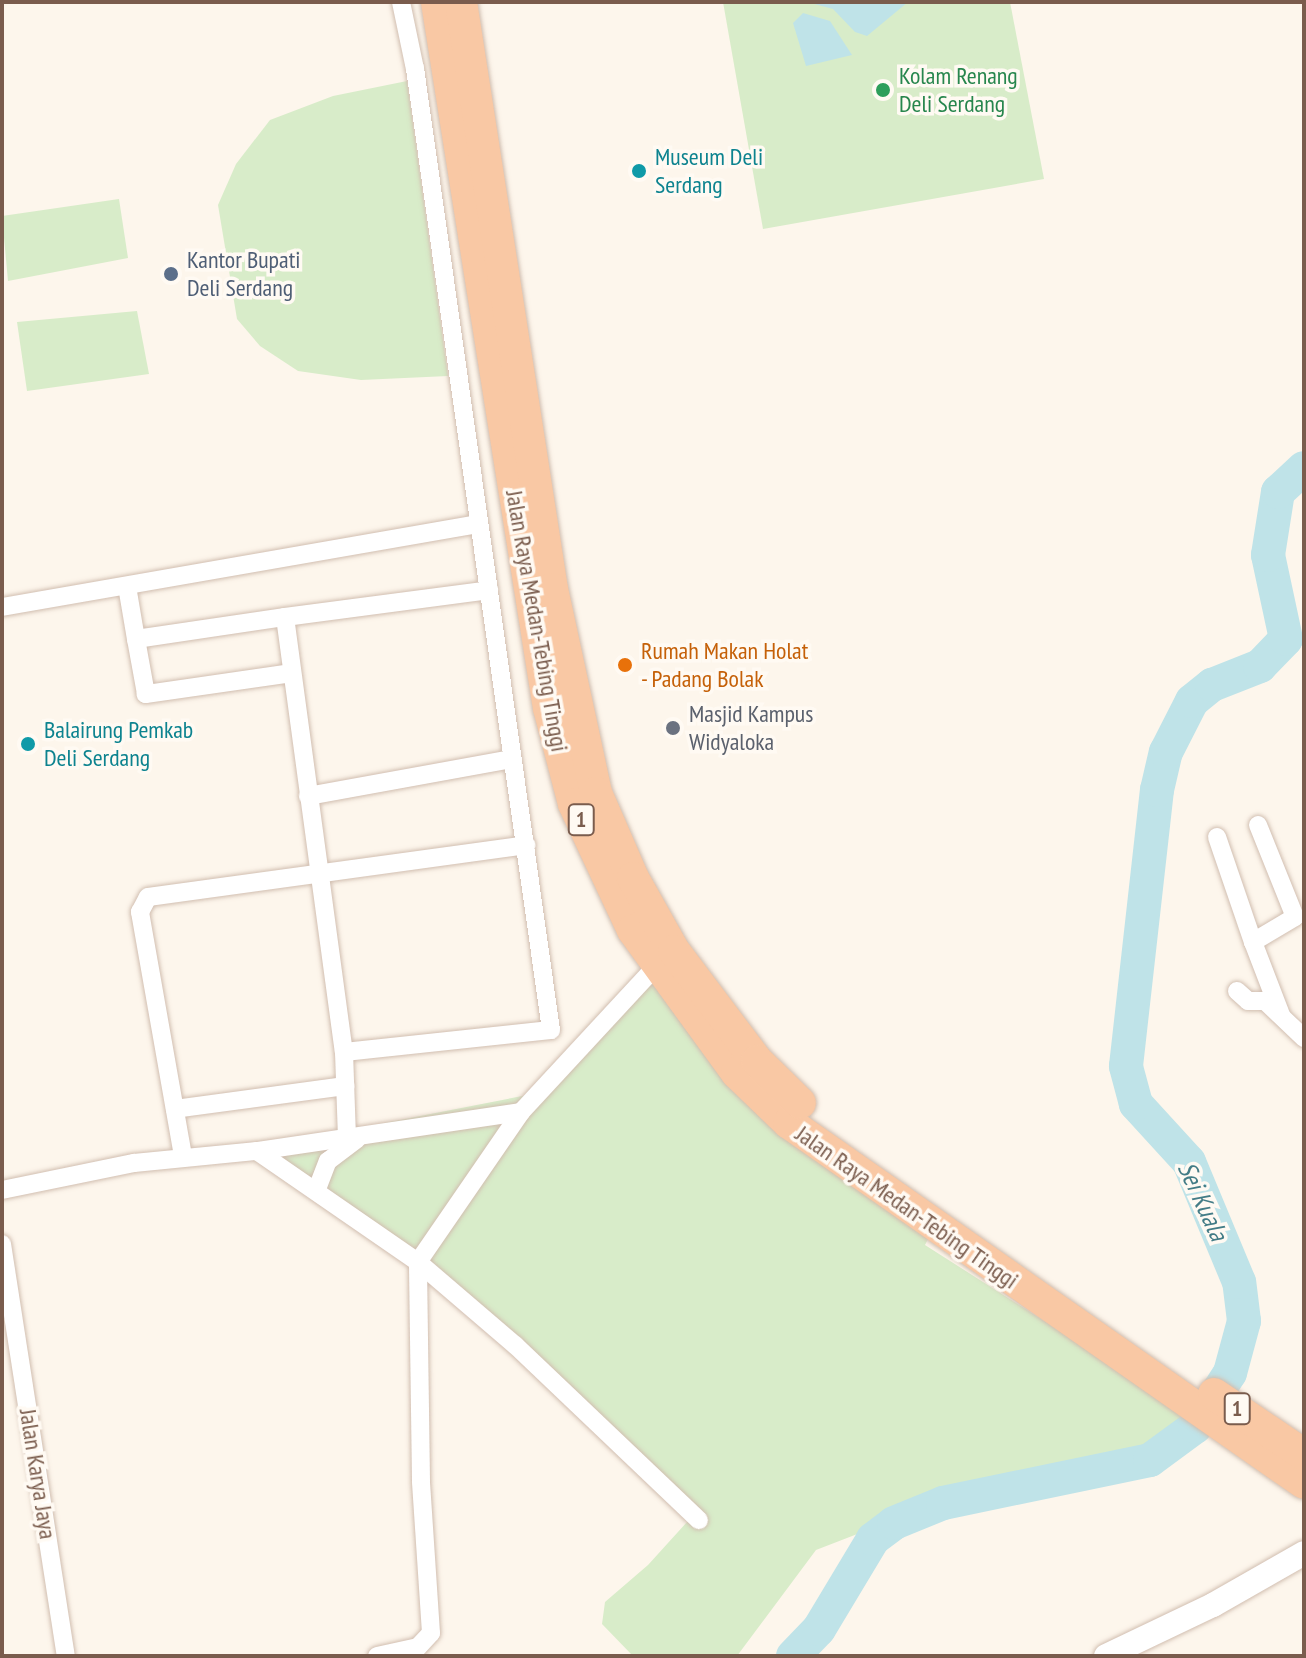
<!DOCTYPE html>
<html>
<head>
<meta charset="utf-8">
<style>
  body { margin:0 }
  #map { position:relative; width:1306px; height:1658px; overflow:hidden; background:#fdf6ec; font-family:"PT Sans Narrow",sans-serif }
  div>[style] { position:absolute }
  .green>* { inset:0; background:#d8ecc9 }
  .water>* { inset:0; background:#bfe3e8 }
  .river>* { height:34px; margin:-17px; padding:0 17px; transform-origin:17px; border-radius:17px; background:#bfe3e8 }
  .roads { filter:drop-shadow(0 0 2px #d1beb0) drop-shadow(0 0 2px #d1beb0) }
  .minor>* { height:18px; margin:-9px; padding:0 9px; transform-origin:9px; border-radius:9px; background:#fff }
  .tertiary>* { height:24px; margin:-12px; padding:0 12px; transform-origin:12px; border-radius:12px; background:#fff }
  .trunk>* { height:32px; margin:-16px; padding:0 16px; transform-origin:16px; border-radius:16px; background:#f9c8a4 }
  .dots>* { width:22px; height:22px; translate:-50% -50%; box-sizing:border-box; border:4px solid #fffaf3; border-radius:50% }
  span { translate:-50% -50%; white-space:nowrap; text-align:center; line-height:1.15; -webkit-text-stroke:7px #fffaf3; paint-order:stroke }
  .shield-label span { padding:2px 6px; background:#fffaf3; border:2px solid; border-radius:6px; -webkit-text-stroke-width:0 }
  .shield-label { font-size:22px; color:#7a5c4d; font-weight:700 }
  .leisure-label { font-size:24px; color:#27864d }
  .left { translate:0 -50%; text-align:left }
  .culture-label { font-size:24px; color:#0d838f }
  .service-label { font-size:24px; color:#4e5e75 }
  .street-label { font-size:24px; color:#7a5c4d }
  .food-label { font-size:24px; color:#c56008 }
  .worship-label { font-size:24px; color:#5b616d }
  .water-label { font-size:26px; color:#437c86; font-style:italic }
  .frame { position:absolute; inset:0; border:4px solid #7a5c4d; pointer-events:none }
</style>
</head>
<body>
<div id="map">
  <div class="green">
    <i style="clip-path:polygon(723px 2px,1010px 2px,1044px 179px,763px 229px)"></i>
    <i style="clip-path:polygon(407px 81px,448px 376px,361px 380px,298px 371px,260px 346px,237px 319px,218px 205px,236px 164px,270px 120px,333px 96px)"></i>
    <i style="clip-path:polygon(119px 199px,128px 258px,8px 281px,2px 216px)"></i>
    <i style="clip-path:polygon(137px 311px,149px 374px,27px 391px,17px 322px)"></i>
    <i style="clip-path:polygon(655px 976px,931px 1233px,925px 1245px,1165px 1398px,1183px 1418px,1152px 1447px,971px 1490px,816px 1550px,737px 1656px,633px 1656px,602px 1624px,605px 1602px,648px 1565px,697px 1511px,426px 1263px,261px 1147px,548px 1091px)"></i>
  </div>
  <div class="water">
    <i style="clip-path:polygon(807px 2px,908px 2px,867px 36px,855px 32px,833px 9px)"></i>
    <i style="clip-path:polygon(803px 13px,830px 21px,852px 55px,806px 66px,793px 23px)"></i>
  </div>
  <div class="river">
    <i style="left:793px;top:1656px;width:37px;rotate:-46deg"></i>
    <i style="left:819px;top:1629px;width:105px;rotate:-59deg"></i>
    <i style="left:873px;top:1539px;width:26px;rotate:-37deg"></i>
    <i style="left:894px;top:1523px;width:53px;rotate:-22.2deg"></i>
    <i style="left:943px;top:1503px;width:211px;rotate:-11.7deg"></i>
    <i style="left:1150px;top:1460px;width:56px;rotate:-36.3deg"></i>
    <i style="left:1195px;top:1427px;width:64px;rotate:-57.1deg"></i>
    <i style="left:1230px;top:1373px;width:54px;rotate:-74.9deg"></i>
    <i style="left:1244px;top:1321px;width:39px;rotate:-97deg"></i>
    <i style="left:1239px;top:1282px;width:130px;rotate:-112.6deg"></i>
    <i style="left:1189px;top:1162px;width:79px;rotate:-132.4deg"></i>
    <i style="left:1136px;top:1104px;width:39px;rotate:-105deg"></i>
    <i style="left:1126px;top:1066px;width:278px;rotate:-83.6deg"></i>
    <i style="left:1157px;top:790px;width:39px;rotate:-77deg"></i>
    <i style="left:1166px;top:752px;width:57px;rotate:-63deg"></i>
    <i style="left:1192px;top:701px;width:26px;rotate:-39deg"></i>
    <i style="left:1212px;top:685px;width:52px;rotate:-21.6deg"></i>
    <i style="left:1260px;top:666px;width:37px;rotate:-46deg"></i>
    <i style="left:1286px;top:639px;width:86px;rotate:-102.1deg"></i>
    <i style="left:1268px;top:555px;width:64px;rotate:-81deg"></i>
    <i style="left:1278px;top:492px;width:35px;rotate:-43deg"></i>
  </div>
  <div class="roads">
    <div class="minor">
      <i style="left:127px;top:586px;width:54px;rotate:80.4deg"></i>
      <i style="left:2px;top:607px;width:484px;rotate:-9.9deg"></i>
      <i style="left:285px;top:617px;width:206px;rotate:-7.5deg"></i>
      <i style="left:292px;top:673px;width:148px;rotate:171.8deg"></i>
      <i style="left:146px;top:694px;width:56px;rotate:-100.3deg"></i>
      <i style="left:136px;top:639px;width:151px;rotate:-8.4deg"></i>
      <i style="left:285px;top:617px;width:439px;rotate:82.3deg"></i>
      <i style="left:344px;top:1052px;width:84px;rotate:88deg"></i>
      <i style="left:308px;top:796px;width:207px;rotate:-10.3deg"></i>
      <i style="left:1258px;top:825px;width:99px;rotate:68.1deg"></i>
      <i style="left:1295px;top:917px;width:49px;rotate:149.2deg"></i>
      <i style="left:1253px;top:942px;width:78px;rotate:69deg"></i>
      <i style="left:1217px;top:837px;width:111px;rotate:71.1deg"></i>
      <i style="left:1237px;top:991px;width:15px;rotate:42deg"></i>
      <i style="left:1248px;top:1001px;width:17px"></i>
      <i style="left:1265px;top:1001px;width:54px;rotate:43.5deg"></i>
      <i style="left:344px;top:1052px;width:208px;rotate:-6.1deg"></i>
      <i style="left:551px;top:1030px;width:971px;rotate:-98.05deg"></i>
      <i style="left:415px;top:69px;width:68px;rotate:-101.8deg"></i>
      <i style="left:175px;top:1109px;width:172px;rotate:-7.7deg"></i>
      <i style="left:257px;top:1151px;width:196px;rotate:34.6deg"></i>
      <i style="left:418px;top:1262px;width:128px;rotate:40.6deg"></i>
      <i style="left:515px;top:1345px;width:254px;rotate:43.6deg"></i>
      <i style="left:183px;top:1156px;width:248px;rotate:-100deg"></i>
      <i style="left:140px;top:912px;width:17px;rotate:-62deg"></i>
      <i style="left:148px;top:897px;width:382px;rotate:-7.8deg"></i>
      <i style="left:317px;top:1189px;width:30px;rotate:-69deg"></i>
      <i style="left:328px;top:1161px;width:36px;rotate:-37deg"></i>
      <i style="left:2px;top:1190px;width:135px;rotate:-11.6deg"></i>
      <i style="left:134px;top:1163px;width:124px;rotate:-5.6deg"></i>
      <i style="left:257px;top:1151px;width:267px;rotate:-8.4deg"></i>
      <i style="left:2px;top:1244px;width:417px;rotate:81.2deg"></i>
      <i style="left:377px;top:1656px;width:42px;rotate:-12.4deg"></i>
      <i style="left:418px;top:1647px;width:19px;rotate:-47deg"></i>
      <i style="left:431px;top:1633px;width:152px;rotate:-93.8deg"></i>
      <i style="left:421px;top:1481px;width:219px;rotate:-90.8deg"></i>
      <i style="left:418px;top:1262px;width:182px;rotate:-55.5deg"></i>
      <i style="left:521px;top:1112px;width:199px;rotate:-47.2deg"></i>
    </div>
    <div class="tertiary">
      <i style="left:1106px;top:1656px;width:119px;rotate:-25.5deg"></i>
      <i style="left:1213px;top:1605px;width:105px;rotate:-29.7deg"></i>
    </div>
    <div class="trunk">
      <i style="left:437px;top:2px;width:715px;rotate:80.99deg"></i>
      <i style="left:549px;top:708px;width:99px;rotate:75.4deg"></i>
      <i style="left:574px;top:804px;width:139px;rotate:64.9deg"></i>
      <i style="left:633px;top:930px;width:177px;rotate:54deg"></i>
      <i style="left:737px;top:1073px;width:72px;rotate:43.9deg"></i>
      <i style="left:789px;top:1123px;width:628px;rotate:34.95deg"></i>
      <i style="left:461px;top:2px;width:594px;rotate:81.19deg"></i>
      <i style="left:552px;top:589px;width:209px;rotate:77.8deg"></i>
      <i style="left:596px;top:793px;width:93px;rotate:66.5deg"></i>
      <i style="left:633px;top:878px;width:84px;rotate:60.7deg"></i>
      <i style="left:674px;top:951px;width:138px;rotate:53deg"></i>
      <i style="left:757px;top:1061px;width:60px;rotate:44.3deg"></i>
      <i style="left:1214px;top:1394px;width:109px;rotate:34.1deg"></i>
    </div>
  </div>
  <div class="dots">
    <i style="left:883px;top:90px;background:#2e9e5b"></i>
    <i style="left:639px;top:171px;background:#0f9aa8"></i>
    <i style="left:171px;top:274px;background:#5c6f8a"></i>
    <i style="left:625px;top:665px;background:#e8710a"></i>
    <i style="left:673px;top:728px;background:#6b7280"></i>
    <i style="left:28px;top:744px;background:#0f9aa8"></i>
  </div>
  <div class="shield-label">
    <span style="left:581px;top:820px">1</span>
    <span style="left:1237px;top:1409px">1</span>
  </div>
  <div class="leisure-label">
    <span class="left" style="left:899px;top:90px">Kolam Renang<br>Deli Serdang</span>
  </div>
  <div class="culture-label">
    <span class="left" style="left:655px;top:171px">Museum Deli<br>Serdang</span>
    <span class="left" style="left:44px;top:744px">Balairung Pemkab<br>Deli Serdang</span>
  </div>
  <div class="service-label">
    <span class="left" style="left:187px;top:274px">Kantor Bupati<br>Deli Serdang</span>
  </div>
  <div class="street-label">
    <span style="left:537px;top:621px;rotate:80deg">Jalan Raya Medan-Tebing Tinggi</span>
    <span style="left:907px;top:1207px;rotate:35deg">Jalan Raya Medan-Tebing Tinggi</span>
    <span style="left:38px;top:1474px;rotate:81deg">Jalan Karya Jaya</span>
  </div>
  <div class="food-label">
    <span class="left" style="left:641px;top:665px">Rumah Makan Holat<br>- Padang Bolak</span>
  </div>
  <div class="worship-label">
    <span class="left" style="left:689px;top:728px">Masjid Kampus<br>Widyaloka</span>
  </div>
  <div class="water-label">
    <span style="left:1203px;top:1201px;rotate:65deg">Sei Kuala</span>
  </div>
  <div class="frame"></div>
</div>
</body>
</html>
